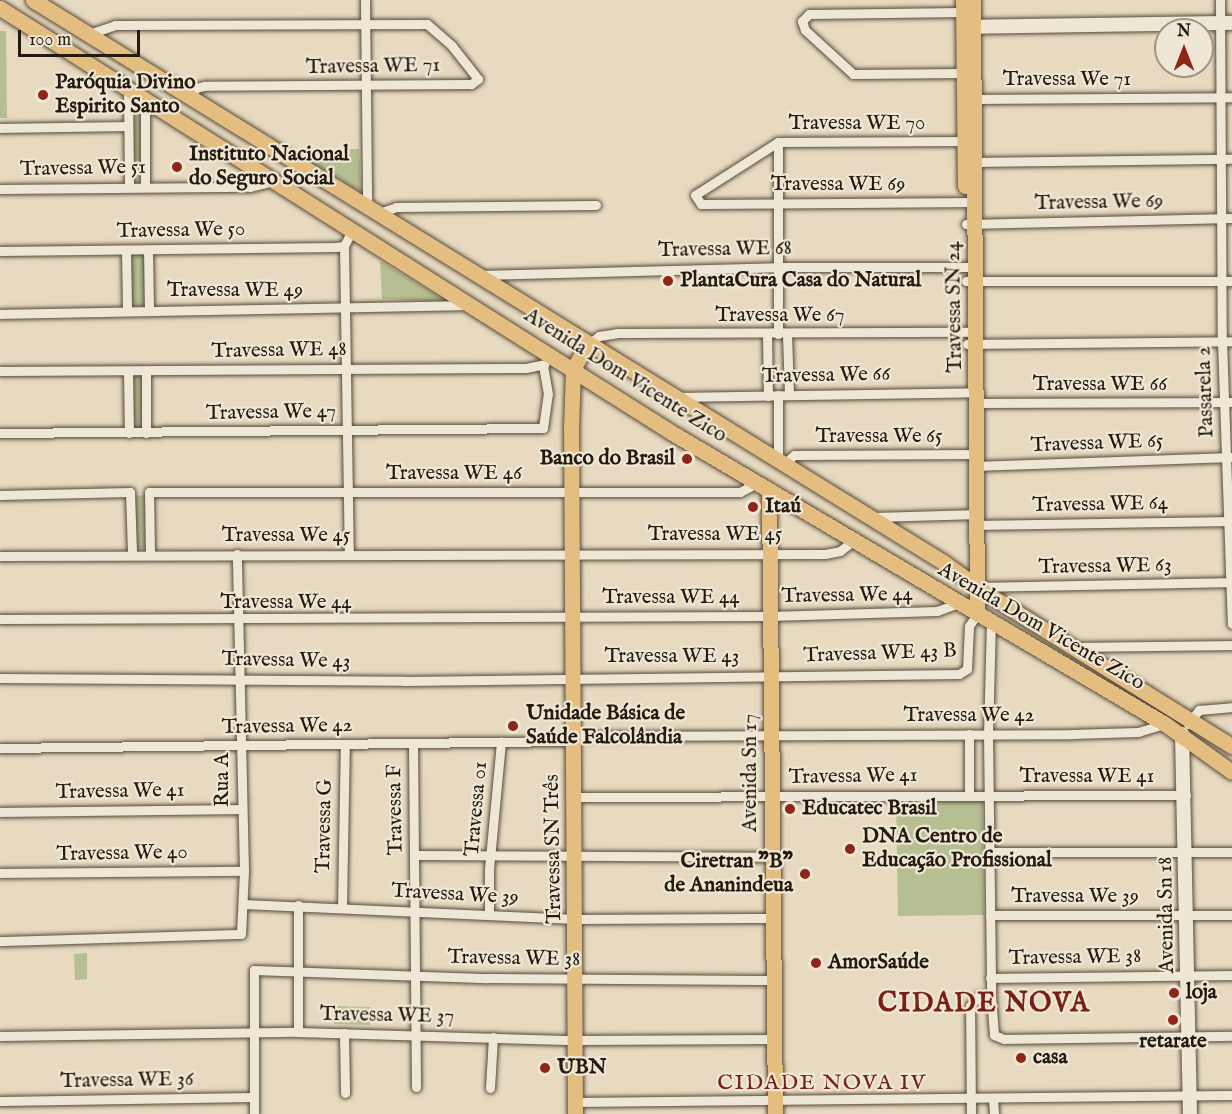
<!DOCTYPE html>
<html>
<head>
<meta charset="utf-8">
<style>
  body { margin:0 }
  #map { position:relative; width:1232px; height:1114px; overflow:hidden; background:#e7dac0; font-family:"IM FELL English",serif }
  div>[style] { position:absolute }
  .green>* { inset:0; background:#b6bf92 }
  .roads { filter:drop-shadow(0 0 2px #564a3a) drop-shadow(0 0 2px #564a3a) }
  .street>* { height:9px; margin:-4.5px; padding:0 4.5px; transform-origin:4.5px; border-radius:4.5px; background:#efe7d6 }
  .secondary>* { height:14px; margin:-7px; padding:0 7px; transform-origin:7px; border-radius:7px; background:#efe7d6 }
  .primary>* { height:15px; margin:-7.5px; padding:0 7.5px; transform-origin:7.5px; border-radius:7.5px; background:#e4bd80 }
  .dots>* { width:16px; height:16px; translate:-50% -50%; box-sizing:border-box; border:3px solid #efe7d6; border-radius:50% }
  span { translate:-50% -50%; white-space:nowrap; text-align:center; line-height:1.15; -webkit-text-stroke:4.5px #efe7d6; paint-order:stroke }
  .street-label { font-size:21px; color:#251a0e }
  .poi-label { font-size:21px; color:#251a0e; font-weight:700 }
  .left { translate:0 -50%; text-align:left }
  .right { translate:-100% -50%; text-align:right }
  .neighbourhood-label { font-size:22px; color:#7a1f14; letter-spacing:1.5px }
  .district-label { font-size:27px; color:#7a1f14; font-weight:700; letter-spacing:1.5px }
  .north { position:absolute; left:1154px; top:18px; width:60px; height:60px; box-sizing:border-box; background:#efe7d6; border:2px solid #9e9586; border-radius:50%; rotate:0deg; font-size:16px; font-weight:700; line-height:24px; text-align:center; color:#251a0e }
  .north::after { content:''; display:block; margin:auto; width:21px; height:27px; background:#8f2418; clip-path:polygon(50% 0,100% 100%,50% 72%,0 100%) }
  .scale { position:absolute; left:18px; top:30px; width:122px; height:27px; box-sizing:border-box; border:3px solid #251a0e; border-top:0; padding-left:8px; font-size:18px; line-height:21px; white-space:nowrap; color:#251a0e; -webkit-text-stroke:4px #efe7d6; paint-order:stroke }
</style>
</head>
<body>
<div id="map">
  <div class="green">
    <i style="clip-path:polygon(0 31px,6px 31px,7px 118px,0 118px)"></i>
    <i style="clip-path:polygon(132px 103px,142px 109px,142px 177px,130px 177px)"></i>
    <i style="clip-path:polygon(359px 149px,361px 192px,299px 155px,303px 150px)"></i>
    <i style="clip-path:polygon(144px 253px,144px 306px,131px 306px,131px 254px)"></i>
    <i style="clip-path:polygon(380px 261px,446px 301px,382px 299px)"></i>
    <i style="clip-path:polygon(128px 371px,146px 371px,146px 433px,129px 433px)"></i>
    <i style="clip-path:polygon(145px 495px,145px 548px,135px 549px,134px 496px)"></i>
    <i style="clip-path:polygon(982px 798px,984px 915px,898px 916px,896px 799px)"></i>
    <i style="clip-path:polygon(87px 953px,87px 979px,75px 980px,74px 954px)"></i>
    <i style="clip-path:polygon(334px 1006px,371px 1007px,370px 1025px,334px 1024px)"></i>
  </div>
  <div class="roads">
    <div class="street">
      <i style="left:365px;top:0;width:208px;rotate:89.4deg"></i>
      <i style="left:1220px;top:0;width:341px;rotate:89.7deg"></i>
      <i style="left:1222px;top:341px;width:283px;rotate:88deg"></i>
      <i style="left:963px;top:12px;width:154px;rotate:179.3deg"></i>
      <i style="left:809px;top:14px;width:10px;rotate:135deg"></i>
      <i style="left:802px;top:21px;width:9px;rotate:72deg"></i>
      <i style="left:805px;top:30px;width:65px;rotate:42.5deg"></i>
      <i style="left:853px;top:74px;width:110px;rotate:-0.5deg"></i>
      <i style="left:89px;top:34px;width:28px;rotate:-19deg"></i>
      <i style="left:115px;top:25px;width:312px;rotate:-0.2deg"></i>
      <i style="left:427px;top:24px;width:33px;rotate:41deg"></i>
      <i style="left:452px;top:46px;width:42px;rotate:51.8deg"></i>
      <i style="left:478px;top:79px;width:9px;rotate:144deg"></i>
      <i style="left:471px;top:84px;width:267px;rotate:179.6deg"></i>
      <i style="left:204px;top:86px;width:8px;rotate:166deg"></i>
      <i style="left:196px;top:88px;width:12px;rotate:125deg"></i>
      <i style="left:128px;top:89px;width:97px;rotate:89.4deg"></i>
      <i style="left:974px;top:99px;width:258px;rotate:-0.4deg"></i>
      <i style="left:145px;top:100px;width:86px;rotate:90deg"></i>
      <i style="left:0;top:128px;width:127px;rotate:-0.9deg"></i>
      <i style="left:967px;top:141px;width:189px;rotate:179.7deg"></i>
      <i style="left:778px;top:142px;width:98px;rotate:147.4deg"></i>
      <i style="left:695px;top:195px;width:11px;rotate:56deg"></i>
      <i style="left:701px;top:204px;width:274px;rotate:-0.4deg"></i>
      <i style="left:970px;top:162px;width:262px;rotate:-0.7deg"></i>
      <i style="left:0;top:189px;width:250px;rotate:-0.5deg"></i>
      <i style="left:250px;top:187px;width:25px;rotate:-14deg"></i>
      <i style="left:376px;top:214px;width:21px;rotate:-19deg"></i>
      <i style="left:396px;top:207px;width:200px;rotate:-0.6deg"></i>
      <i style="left:966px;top:224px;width:266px;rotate:-1.3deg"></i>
      <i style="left:344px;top:246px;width:308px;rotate:89.1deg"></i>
      <i style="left:126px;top:250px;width:60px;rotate:89deg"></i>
      <i style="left:148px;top:250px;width:60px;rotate:89deg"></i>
      <i style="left:0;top:251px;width:336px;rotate:-0.7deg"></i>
      <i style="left:336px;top:247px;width:8px;rotate:-7deg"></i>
      <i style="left:344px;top:246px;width:18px;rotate:-63deg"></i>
      <i style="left:481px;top:275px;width:296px;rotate:-1.5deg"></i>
      <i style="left:777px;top:267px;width:198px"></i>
      <i style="left:966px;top:281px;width:266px"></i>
      <i style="left:0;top:314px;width:468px;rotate:-1.1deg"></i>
      <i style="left:767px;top:334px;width:62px;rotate:89.1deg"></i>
      <i style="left:778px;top:334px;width:192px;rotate:-90deg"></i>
      <i style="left:787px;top:334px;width:61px;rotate:88.1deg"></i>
      <i style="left:967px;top:344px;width:265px;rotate:-0.6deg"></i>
      <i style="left:587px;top:345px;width:15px;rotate:-37deg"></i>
      <i style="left:599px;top:336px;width:18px;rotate:-9deg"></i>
      <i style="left:617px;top:333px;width:359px;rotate:-0.2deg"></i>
      <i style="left:0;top:371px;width:526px;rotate:-0.33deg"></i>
      <i style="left:526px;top:368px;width:19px;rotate:-12deg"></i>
      <i style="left:128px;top:371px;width:62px;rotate:89.1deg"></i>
      <i style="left:146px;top:371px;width:62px;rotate:90deg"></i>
      <i style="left:778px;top:395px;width:65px;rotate:90deg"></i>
      <i style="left:676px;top:397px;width:302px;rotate:-0.9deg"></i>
      <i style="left:973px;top:403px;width:259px;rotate:-0.2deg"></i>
      <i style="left:0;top:433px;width:543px;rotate:-0.53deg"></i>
      <i style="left:543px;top:428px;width:34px;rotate:-82deg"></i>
      <i style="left:548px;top:394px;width:28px;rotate:-100deg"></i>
      <i style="left:784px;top:464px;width:13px;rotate:-42deg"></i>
      <i style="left:794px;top:455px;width:184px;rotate:-0.3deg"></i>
      <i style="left:974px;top:466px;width:258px;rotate:-2deg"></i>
      <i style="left:0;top:495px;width:130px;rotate:-1.3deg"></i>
      <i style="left:130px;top:492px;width:61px;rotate:88.1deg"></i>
      <i style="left:874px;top:517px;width:105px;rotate:-1.6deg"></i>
      <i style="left:973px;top:525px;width:259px;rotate:-0.9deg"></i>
      <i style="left:150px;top:553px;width:61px;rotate:-90.9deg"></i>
      <i style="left:149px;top:492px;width:591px"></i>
      <i style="left:740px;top:492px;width:19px;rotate:-28deg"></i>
      <i style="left:0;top:556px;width:825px;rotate:-0.14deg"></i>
      <i style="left:825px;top:554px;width:15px;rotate:-11deg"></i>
      <i style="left:840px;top:551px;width:16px;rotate:-38deg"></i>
      <i style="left:979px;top:587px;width:253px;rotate:-1.1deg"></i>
      <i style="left:0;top:619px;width:770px;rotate:-0.22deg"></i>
      <i style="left:770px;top:616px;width:167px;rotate:-1.7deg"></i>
      <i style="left:937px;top:611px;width:23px;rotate:-20deg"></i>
      <i style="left:991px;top:621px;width:113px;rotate:91.5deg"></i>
      <i style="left:988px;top:734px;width:261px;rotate:89.3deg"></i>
      <i style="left:991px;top:995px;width:40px;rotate:85.7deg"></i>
      <i style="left:994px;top:1035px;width:11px;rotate:22deg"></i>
      <i style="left:1004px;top:1039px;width:228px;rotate:-0.8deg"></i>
      <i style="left:1076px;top:647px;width:156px;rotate:-0.7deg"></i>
      <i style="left:0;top:678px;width:404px;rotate:0.4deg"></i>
      <i style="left:404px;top:681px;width:555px;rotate:-0.72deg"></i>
      <i style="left:959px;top:674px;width:9px;rotate:-32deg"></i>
      <i style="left:967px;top:669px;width:43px;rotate:-87.3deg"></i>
      <i style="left:969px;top:626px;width:14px;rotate:-56deg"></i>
      <i style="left:1188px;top:724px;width:18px;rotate:-52deg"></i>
      <i style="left:1199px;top:710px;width:33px;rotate:-5deg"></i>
      <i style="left:574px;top:736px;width:498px;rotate:-0.2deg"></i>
      <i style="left:1072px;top:734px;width:66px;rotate:-1.7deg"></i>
      <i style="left:1138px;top:732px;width:28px;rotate:-17deg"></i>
      <i style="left:413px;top:743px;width:344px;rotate:89.5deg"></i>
      <i style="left:0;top:748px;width:574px;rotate:-0.7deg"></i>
      <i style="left:969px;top:794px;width:60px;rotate:-90deg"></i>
      <i style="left:574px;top:797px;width:612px;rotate:-0.19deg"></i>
      <i style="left:0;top:812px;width:241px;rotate:-0.7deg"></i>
      <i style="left:989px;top:852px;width:243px"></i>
      <i style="left:416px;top:855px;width:356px;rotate:0.3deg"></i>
      <i style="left:0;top:873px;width:244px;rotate:-0.5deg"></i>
      <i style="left:243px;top:904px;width:333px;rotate:2.6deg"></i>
      <i style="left:576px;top:919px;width:198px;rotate:-0.3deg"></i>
      <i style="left:298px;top:905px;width:127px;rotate:90deg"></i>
      <i style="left:342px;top:908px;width:164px;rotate:-89deg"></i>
      <i style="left:489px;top:914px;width:45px;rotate:-90deg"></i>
      <i style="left:489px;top:869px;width:128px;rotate:-84.6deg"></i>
      <i style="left:990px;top:915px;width:242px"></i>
      <i style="left:0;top:941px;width:241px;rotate:-1.7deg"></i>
      <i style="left:241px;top:934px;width:63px;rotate:-87.3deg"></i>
      <i style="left:244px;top:871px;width:317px;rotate:-91.3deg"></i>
      <i style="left:990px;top:978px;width:242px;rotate:-0.7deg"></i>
      <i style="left:344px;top:1033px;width:60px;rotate:89deg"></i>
      <i style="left:0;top:1036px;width:298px;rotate:-0.8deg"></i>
      <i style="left:298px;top:1032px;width:277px;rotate:1.7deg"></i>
      <i style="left:575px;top:1040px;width:199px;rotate:-0.3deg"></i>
      <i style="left:490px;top:1088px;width:51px;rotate:-86.6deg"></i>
      <i style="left:993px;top:1099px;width:15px;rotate:86deg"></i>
      <i style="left:0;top:1101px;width:254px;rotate:-0.9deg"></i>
      <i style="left:575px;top:1102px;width:657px;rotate:-0.61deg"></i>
      <i style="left:254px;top:1114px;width:144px;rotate:-90deg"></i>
      <i style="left:254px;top:970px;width:234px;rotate:2deg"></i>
      <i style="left:488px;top:978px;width:285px;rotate:0.4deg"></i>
      <i style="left:971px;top:1114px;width:108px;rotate:-90.5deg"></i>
      <i style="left:970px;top:1006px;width:12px;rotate:-48deg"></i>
      <i style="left:978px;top:997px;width:13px;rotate:-9deg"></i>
    </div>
    <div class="secondary">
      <i style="left:964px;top:27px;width:268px;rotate:-0.9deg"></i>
      <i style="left:1182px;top:734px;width:380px;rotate:88.8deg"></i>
    </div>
    <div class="primary">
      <i style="left:33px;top:0;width:1070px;rotate:31.7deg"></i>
      <i style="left:943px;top:562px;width:57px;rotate:35.7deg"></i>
      <i style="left:989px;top:595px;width:286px;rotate:31.9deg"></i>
      <i style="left:963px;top:0;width:186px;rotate:89.4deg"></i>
      <i style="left:973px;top:0;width:614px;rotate:89.63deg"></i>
      <i style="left:0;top:8px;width:792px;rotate:32.3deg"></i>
      <i style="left:669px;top:431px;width:576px;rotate:30.57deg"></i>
      <i style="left:1165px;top:724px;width:82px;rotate:35.6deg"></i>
      <i style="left:769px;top:490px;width:624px;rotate:89.45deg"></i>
      <i style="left:575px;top:1114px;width:685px;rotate:-90.33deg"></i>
      <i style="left:571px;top:429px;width:60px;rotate:-88.1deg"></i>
      <i style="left:573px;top:369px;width:28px;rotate:-60deg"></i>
    </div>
  </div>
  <div class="dots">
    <i style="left:43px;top:95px;background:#8f2418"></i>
    <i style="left:177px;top:167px;background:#8f2418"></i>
    <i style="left:668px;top:281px;background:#8f2418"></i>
    <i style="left:687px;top:459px;background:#8f2418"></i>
    <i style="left:753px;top:507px;background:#8f2418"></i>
    <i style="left:513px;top:726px;background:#8f2418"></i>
    <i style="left:790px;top:809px;background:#8f2418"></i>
    <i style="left:850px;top:849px;background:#8f2418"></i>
    <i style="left:805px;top:874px;background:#8f2418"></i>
    <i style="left:816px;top:963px;background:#8f2418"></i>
    <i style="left:1174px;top:993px;background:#8f2418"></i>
    <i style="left:1173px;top:1020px;background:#8f2418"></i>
    <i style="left:1021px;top:1058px;background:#8f2418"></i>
    <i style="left:545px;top:1068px;background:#8f2418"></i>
  </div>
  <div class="street-label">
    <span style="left:373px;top:67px;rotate:-1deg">Travessa WE 71</span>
    <span style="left:1067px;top:80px">Travessa We 71</span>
    <span style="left:857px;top:124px">Travessa WE 70</span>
    <span style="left:83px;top:169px;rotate:-1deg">Travessa We 51</span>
    <span style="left:838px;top:185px">Travessa WE 69</span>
    <span style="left:1099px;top:203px;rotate:-1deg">Travessa We 69</span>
    <span style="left:181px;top:231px;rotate:-1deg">Travessa We 50</span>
    <span style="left:725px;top:250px;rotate:-1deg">Travessa WE 68</span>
    <span style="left:235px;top:291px">Travessa WE 49</span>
    <span style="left:955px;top:307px;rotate:-91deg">Travessa SN 24</span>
    <span style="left:780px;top:316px">Travessa We 67</span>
    <span style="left:279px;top:351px;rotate:-1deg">Travessa WE 48</span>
    <span style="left:625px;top:376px;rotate:32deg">Avenida Dom Vicente Zico</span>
    <span style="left:826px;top:376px;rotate:-1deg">Travessa We 66</span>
    <span style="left:1100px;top:385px">Travessa WE 66</span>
    <span style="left:1206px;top:392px;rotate:-92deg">Passarela 2</span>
    <span style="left:271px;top:413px;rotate:-1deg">Travessa We 47</span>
    <span style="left:879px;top:437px">Travessa We 65</span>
    <span style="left:1097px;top:444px;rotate:-2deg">Travessa WE 65</span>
    <span style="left:454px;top:474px">Travessa WE 46</span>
    <span style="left:1100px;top:505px;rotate:-1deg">Travessa WE 64</span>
    <span style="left:715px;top:535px">Travessa WE 45</span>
    <span style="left:286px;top:536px">Travessa We 45</span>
    <span style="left:1105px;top:567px;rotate:-1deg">Travessa WE 63</span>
    <span style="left:847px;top:596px;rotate:-1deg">Travessa We 44</span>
    <span style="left:671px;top:598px">Travessa WE 44</span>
    <span style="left:286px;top:603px">Travessa We 44</span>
    <span style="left:1041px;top:627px;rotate:30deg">Avenida Dom Vicente Zico</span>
    <span style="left:880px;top:654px;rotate:-2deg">Travessa WE 43 B</span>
    <span style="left:672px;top:657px">Travessa WE 43</span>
    <span style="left:286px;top:661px;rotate:1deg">Travessa We 43</span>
    <span style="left:969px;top:716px">Travessa We 42</span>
    <span style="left:287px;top:727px;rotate:-1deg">Travessa We 42</span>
    <span style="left:751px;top:773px;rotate:-90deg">Avenida Sn 17</span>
    <span style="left:853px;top:777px;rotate:-1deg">Travessa We 41</span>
    <span style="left:1087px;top:777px">Travessa WE 41</span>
    <span style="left:223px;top:780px;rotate:-90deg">Rua A</span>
    <span style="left:120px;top:792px;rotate:-1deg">Travessa We 41</span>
    <span style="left:477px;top:809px;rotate:-85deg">Travessa 01</span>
    <span style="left:396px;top:810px;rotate:-91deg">Travessa F</span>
    <span style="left:325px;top:826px;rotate:-89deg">Travessa G</span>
    <span style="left:554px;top:849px;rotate:-91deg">Travessa SN Três</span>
    <span style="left:122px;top:854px;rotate:-1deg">Travessa We 40</span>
    <span style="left:455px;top:895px;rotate:3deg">Travessa We 39</span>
    <span style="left:1075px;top:897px">Travessa We 39</span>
    <span style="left:1167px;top:915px;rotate:-91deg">Avenida Sn 18</span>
    <span style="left:1075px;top:958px;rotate:-1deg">Travessa WE 38</span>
    <span style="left:514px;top:959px;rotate:1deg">Travessa WE 38</span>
    <span style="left:387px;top:1016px;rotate:1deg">Travessa WE 37</span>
    <span style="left:127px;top:1081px;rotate:-1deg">Travessa WE 36</span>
  </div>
  <div class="poi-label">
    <span class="left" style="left:55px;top:95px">Paróquia Divino<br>Espirito Santo</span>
    <span class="left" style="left:189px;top:167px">Instituto Nacional<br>do Seguro Social</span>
    <span class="left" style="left:680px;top:281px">PlantaCura Casa do Natural</span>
    <span class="right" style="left:675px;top:459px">Banco do Brasil</span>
    <span class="left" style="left:765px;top:507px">Itaú</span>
    <span class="left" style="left:526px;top:726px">Unidade Básica de<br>Saúde Falcolândia</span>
    <span class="left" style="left:802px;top:809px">Educatec Brasil</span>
    <span class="left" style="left:862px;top:849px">DNA Centro de<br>Educação Profissional</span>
    <span class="right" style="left:793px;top:874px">Ciretran "B"<br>de Ananindeua</span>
    <span class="left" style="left:828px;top:963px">AmorSaúde</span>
    <span class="left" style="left:1186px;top:993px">loja</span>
    <span style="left:1173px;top:1042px">retarate</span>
    <span class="left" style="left:1033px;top:1058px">casa</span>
    <span class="left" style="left:557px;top:1068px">UBN</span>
  </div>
  <div class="neighbourhood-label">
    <span style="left:822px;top:1084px">CIDADE NOVA IV</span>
  </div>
  <div class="district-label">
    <span style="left:984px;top:1005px">CIDADE NOVA</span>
  </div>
  <div class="north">N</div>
  <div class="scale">100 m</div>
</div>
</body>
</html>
